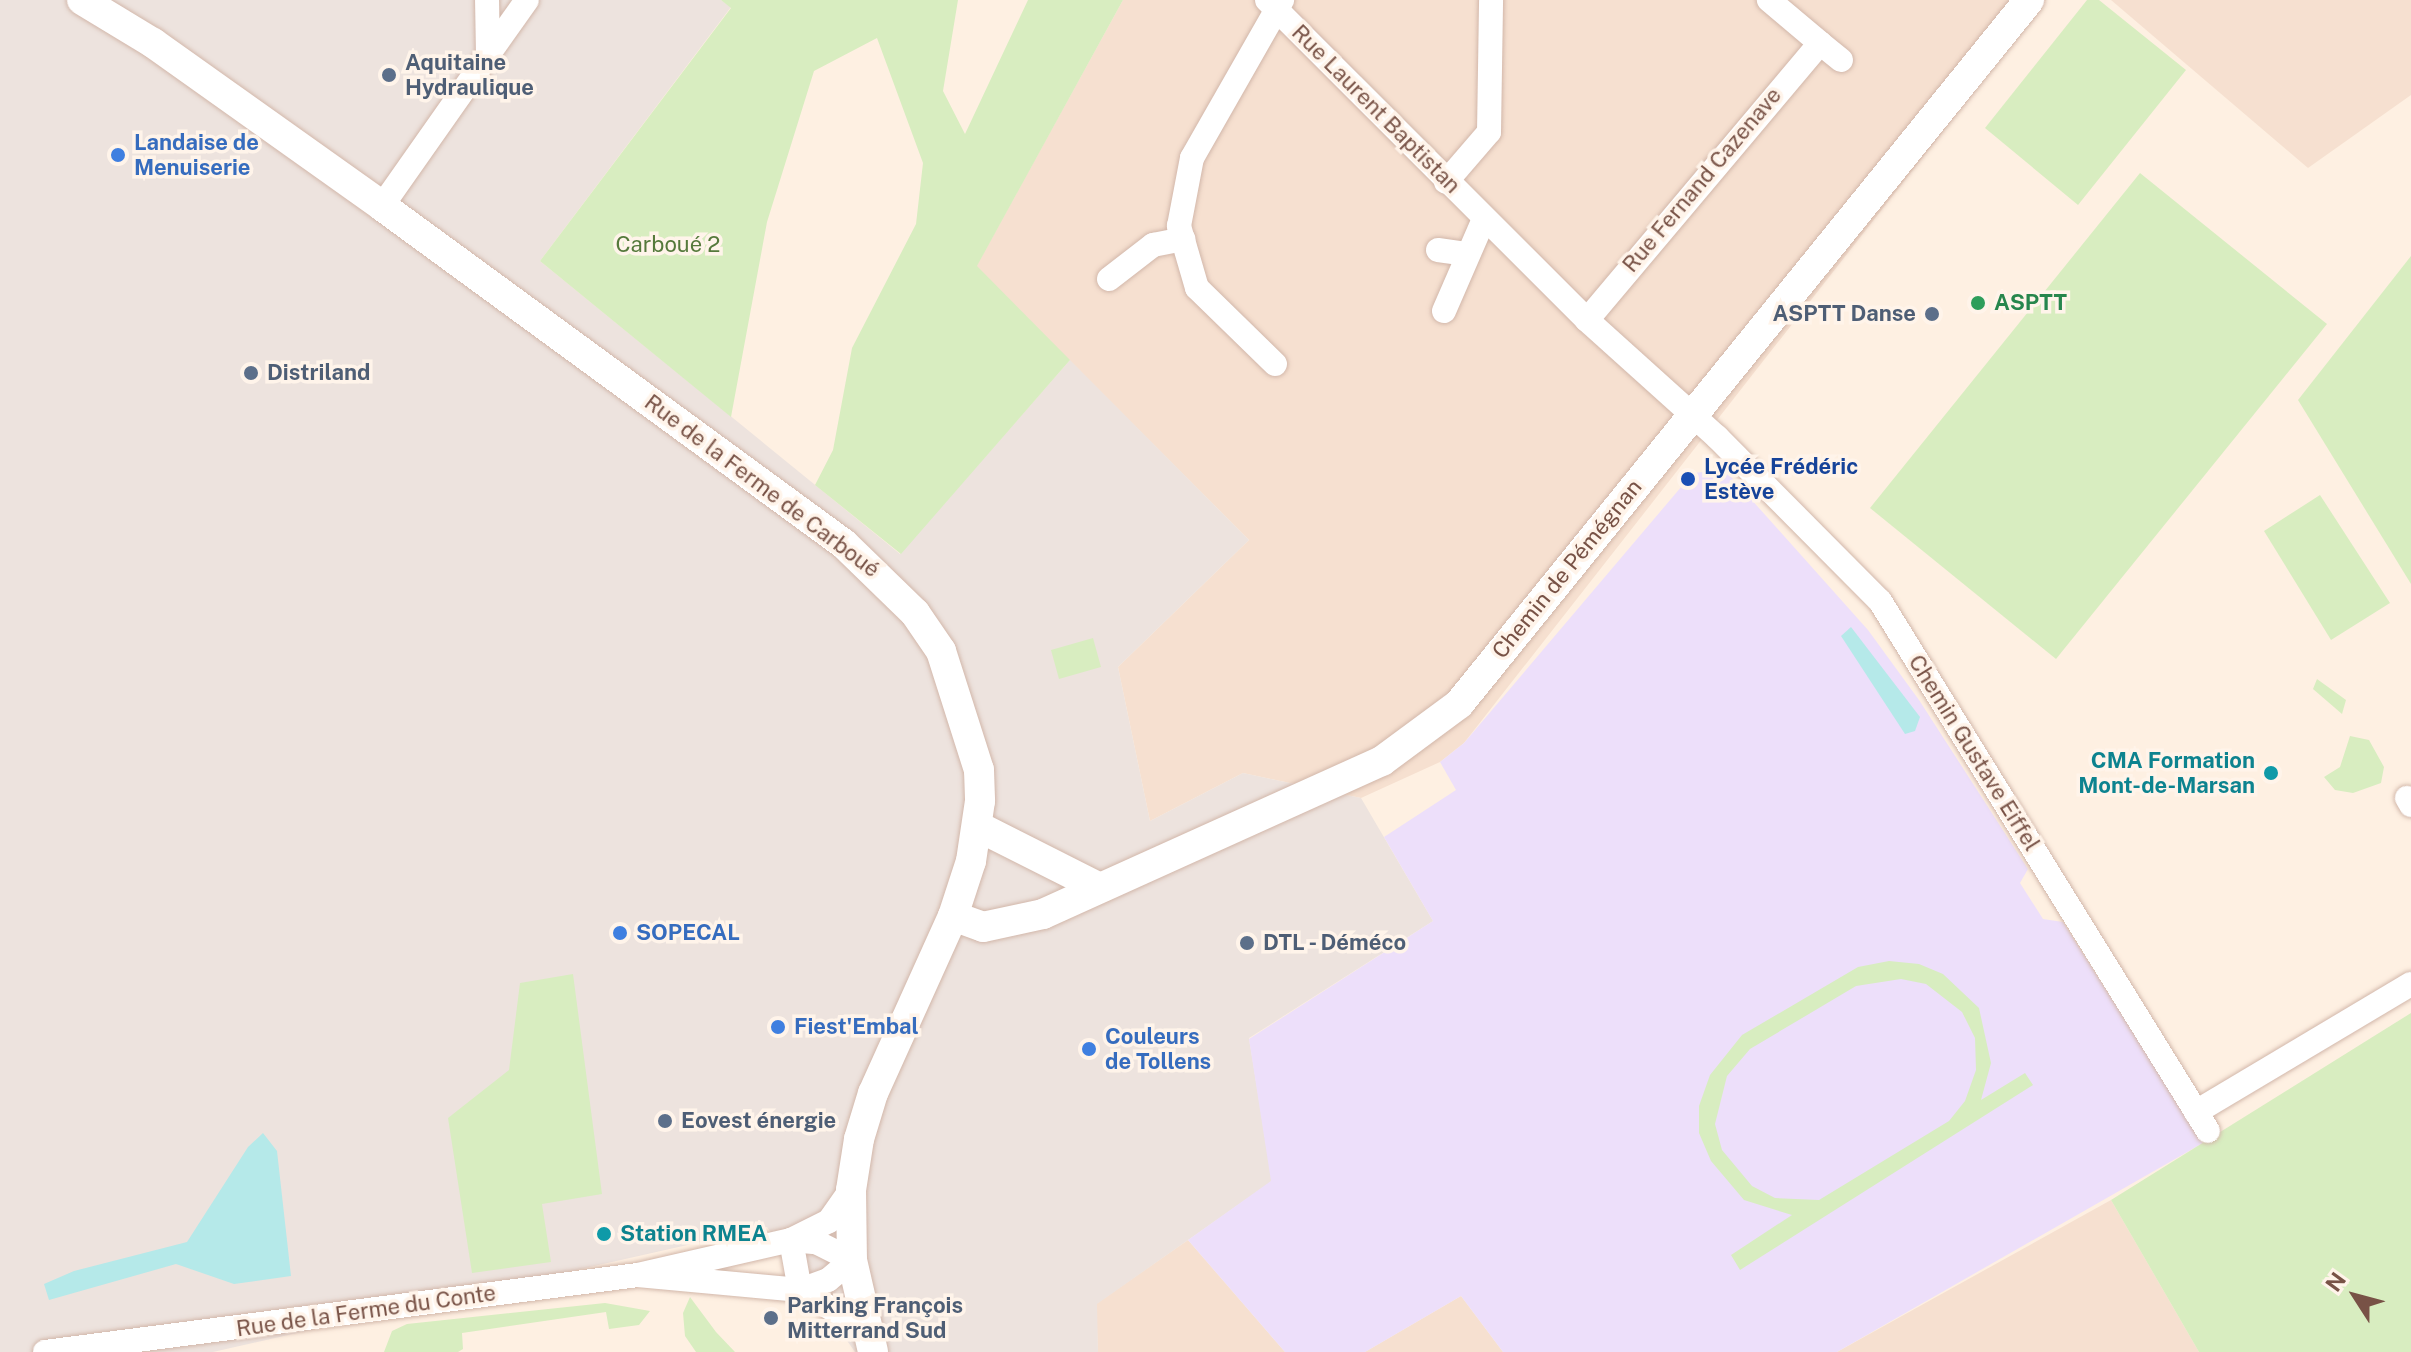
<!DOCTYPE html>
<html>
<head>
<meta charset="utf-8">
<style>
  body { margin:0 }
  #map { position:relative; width:2411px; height:1352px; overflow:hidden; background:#fef0e2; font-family:"Public Sans",sans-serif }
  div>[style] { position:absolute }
  .residential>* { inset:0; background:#f6e0d0 }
  .industrial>* { inset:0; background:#ede3de }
  .education>* { inset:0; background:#eddffa }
  .green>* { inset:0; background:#d8edc0 }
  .water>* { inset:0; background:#b5e9e9 }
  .roads { filter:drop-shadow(0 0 2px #d2b7aa) drop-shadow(0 0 2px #d2b7aa) }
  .minor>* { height:24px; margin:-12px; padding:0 12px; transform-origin:12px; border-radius:12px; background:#fff }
  .tertiary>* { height:30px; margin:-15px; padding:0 15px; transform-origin:15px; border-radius:15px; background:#fff }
  .dots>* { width:22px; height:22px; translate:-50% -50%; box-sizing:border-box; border:4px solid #fff4ea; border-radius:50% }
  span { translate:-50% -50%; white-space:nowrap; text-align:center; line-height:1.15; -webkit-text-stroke:7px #fff4ea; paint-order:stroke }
  .service-label { font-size:22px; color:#4e5e75; font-weight:700 }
  .left { translate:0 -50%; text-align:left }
  .right { translate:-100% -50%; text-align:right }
  .street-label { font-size:22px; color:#785246 }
  .shop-label { font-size:22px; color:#366cbe; font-weight:700 }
  .park-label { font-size:22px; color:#55793b }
  .leisure-label { font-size:22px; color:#27864d; font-weight:700 }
  .transit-label { font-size:22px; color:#164399; font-weight:700 }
  .culture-label { font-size:22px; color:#0d838f; font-weight:700 }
  .north { position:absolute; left:2315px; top:1256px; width:80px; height:80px; -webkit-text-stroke:6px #fff4ea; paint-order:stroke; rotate:306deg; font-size:22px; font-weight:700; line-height:32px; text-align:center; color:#785246 }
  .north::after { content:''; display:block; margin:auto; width:28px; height:36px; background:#785246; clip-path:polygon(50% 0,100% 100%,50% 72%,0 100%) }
</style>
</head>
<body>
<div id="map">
  <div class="residential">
    <i style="clip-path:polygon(1123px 0,2046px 0,1464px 743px,1440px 762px,1361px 798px,1243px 773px,1150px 821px,1118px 667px,1249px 540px,976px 267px)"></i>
    <i style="clip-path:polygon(2111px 0,2411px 0,2411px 95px,2308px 168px)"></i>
    <i style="clip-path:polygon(2111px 1200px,2199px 1352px,1837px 1352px)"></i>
    <i style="clip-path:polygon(1188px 1240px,1285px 1352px,1098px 1352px,1096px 1304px)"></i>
    <i style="clip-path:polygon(1461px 1296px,1503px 1352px,1365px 1352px)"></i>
  </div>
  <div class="industrial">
    <i style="clip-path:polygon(0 0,721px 0,731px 7px,540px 261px,900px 554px,1070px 360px,1249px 540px,1118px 667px,1150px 821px,1243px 773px,1361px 798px,1433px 921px,1249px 1038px,1272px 1181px,1097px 1304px,1098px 1352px,855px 1352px,767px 1227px,213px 1352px,0 1352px)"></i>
  </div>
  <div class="education">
    <i style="clip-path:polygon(1725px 470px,1868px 630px,1919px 700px,2028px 869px,2020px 883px,2036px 908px,2043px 919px,2063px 922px,2203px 1143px,1837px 1352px,1503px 1352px,1461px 1296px,1365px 1352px,1285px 1352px,1188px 1240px,1271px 1181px,1249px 1039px,1433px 921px,1384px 837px,1456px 790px,1440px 762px,1464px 743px,1693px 473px)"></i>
  </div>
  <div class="green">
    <i style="clip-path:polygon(721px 0,958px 0,943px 91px,965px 134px,1028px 0,1123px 0,977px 266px,1070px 360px,901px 554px,815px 485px,833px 450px,852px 348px,916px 224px,923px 163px,877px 38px,814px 71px,767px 222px,731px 417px,540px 261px,731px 8px)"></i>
    <i style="clip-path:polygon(2087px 0,2099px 0,2186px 70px,2078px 205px,1985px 128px)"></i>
    <i style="clip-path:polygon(2140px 173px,2327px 324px,2056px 659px,1870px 508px)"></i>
    <i style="clip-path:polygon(2411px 256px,2411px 584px,2298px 400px)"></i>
    <i style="clip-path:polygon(2320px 495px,2390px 603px,2331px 640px,2264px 531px)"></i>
    <i style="clip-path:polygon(1093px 638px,1101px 667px,1059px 679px,1051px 650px)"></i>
    <i style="clip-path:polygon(2317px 679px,2346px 700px,2342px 714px,2313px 689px)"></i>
    <i style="clip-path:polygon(2350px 736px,2369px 740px,2384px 767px,2381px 783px,2353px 793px,2335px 790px,2324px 777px,2340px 767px)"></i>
    <i style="clip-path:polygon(evenodd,1889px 961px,1919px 964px,1943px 974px,1979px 1008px,1991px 1063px,1981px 1100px,2025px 1073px,2033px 1085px,1740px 1270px,1731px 1255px,1792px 1215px,1744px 1200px,1711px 1161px,1699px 1133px,1699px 1106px,1710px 1075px,1742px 1035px,1858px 967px,1889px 961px,1901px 979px,1926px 984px,1962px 1012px,1975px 1038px,1976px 1070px,1965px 1101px,1949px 1121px,1819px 1200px,1775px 1198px,1752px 1186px,1722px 1150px,1715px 1124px,1727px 1076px,1750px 1049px,1856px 986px,1901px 979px)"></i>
    <i style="clip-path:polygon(573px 974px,602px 1194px,542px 1204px,551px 1262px,472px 1273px,448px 1118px,509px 1070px,520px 983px)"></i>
    <i style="clip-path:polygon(2411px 1013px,2411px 1352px,2199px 1352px,2111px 1200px)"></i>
    <i style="clip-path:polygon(690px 1297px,716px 1332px,735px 1352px,696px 1352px,685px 1336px,683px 1313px)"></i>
    <i style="clip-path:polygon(605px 1303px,650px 1311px,639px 1325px,609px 1329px,606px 1312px,462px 1333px,463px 1349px,458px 1352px,384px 1352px,392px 1331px,407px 1324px)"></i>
  </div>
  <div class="water">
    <i style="clip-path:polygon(1851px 627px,1920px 717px,1915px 731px,1905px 734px,1841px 636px)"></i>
    <i style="clip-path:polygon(263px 1133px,277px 1151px,291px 1276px,234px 1284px,176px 1264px,49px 1300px,44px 1284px,74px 1271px,187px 1242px,248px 1147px)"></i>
  </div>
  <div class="roads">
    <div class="minor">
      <i style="left:1267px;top:0;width:453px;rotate:45deg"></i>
      <i style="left:1587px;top:320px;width:175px;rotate:42deg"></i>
      <i style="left:1717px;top:437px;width:231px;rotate:45.2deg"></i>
      <i style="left:1880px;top:601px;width:623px;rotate:58.25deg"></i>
      <i style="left:1820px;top:43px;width:27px;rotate:39deg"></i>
      <i style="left:488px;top:55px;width:67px;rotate:-54.7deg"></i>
      <i style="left:1446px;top:182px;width:66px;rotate:-49.3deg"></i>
      <i style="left:1489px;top:132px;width:132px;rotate:-89.1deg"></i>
      <i style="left:382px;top:206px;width:184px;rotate:-54.9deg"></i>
      <i style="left:488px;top:55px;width:55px;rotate:-91deg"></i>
      <i style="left:1438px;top:250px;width:28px;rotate:8deg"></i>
      <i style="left:1109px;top:279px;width:56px;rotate:-37.7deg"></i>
      <i style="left:1153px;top:245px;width:31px;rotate:-11deg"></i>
      <i style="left:1444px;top:311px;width:100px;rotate:-66.5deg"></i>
      <i style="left:1587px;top:320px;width:362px;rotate:-49.9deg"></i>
      <i style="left:1820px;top:43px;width:67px;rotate:-139.9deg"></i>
      <i style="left:1275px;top:364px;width:109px;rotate:-135.7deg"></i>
      <i style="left:1197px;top:288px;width:65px;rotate:-106.2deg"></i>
      <i style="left:1179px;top:226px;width:69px;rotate:-79.2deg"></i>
      <i style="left:1192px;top:158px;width:182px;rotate:-60.3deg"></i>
      <i style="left:2407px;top:798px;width:8px;rotate:60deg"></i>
      <i style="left:2196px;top:1112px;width:250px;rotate:-30.8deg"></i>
      <i style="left:800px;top:1290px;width:51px;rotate:-100.2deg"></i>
      <i style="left:791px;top:1240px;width:42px;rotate:-26.6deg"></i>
      <i style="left:829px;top:1221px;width:38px;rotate:-55deg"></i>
      <i style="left:800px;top:1290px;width:78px;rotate:30.8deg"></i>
      <i style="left:45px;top:1352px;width:598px;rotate:-7.4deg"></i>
      <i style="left:638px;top:1275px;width:157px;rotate:-12.9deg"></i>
      <i style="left:791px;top:1240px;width:25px;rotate:5deg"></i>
      <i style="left:816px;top:1242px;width:40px;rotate:26.6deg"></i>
      <i style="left:852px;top:1260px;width:31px;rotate:140deg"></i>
      <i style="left:828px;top:1280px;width:30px;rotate:160deg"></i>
      <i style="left:800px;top:1290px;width:163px;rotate:-174.7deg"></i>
    </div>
    <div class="tertiary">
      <i style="left:82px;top:0;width:83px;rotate:31.2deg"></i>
      <i style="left:153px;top:43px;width:281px;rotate:35.4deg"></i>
      <i style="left:382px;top:206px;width:572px;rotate:36.19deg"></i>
      <i style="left:844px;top:544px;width:99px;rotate:44.2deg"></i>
      <i style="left:915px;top:613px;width:46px;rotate:55.6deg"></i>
      <i style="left:941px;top:651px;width:125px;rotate:72.3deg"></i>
      <i style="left:979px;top:770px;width:31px;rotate:88deg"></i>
      <i style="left:980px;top:801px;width:61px;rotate:98.5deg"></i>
      <i style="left:971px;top:861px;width:58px;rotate:108.1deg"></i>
      <i style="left:953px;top:916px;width:194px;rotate:114.3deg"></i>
      <i style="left:873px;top:1093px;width:48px;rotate:106.9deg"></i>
      <i style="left:859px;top:1139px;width:52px;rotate:98.9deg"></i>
      <i style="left:851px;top:1190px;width:70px;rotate:89.2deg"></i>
      <i style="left:852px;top:1260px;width:94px;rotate:77.1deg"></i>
      <i style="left:977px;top:826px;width:133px;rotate:26.8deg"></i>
      <i style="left:953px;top:916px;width:32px;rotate:20deg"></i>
      <i style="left:983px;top:927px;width:61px;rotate:-12.2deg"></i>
      <i style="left:1043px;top:914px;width:372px;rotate:-24.3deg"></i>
      <i style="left:1382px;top:761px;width:96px;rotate:-36.5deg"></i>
      <i style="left:1459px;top:704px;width:906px;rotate:-51deg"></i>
    </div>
  </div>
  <div class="dots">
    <i style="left:389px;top:75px;background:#5c6f8a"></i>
    <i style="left:118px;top:155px;background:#3f7fe0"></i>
    <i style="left:1978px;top:303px;background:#2e9e5b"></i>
    <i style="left:1932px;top:314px;background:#5c6f8a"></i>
    <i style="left:251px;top:373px;background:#5c6f8a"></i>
    <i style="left:1688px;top:479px;background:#1a4fb4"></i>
    <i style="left:2271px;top:773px;background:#0f9aa8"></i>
    <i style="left:620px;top:933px;background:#3f7fe0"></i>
    <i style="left:1247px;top:943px;background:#5c6f8a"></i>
    <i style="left:778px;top:1027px;background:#3f7fe0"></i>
    <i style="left:1089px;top:1049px;background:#3f7fe0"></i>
    <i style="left:665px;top:1121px;background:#5c6f8a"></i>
    <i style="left:604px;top:1234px;background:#0f9aa8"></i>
    <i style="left:771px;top:1318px;background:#5c6f8a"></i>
  </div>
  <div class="service-label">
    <span class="left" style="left:405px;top:75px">Aquitaine<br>Hydraulique</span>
    <span class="right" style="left:1916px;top:314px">ASPTT Danse</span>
    <span class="left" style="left:267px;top:373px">Distriland</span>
    <span class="left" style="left:1263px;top:943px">DTL - Déméco</span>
    <span class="left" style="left:681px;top:1121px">Eovest énergie</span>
    <span class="left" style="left:787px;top:1318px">Parking François<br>Mitterrand Sud</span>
  </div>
  <div class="street-label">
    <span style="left:1376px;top:109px;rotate:45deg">Rue Laurent Baptistan</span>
    <span style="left:1702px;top:180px;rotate:-50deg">Rue Fernand Cazenave</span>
    <span style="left:762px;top:486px;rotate:37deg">Rue de la Ferme de Carboué</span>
    <span style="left:1567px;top:569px;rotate:-51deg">Chemin de Pémégnan</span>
    <span style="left:1974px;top:753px;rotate:58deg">Chemin Gustave Eiffel</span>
    <span style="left:366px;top:1311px;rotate:-8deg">Rue de la Ferme du Conte</span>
  </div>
  <div class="shop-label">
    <span class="left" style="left:134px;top:155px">Landaise de<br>Menuiserie</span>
    <span class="left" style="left:636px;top:933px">SOPECAL</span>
    <span class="left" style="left:794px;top:1027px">Fiest'Embal</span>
    <span class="left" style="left:1105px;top:1049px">Couleurs<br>de Tollens</span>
  </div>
  <div class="park-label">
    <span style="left:668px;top:245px">Carboué 2</span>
  </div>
  <div class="leisure-label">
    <span class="left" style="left:1994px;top:303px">ASPTT</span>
  </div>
  <div class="transit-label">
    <span class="left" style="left:1704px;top:479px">Lycée Frédéric<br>Estève</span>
  </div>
  <div class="culture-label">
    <span class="right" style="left:2255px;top:773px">CMA Formation<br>Mont-de-Marsan</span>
    <span class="left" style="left:620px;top:1234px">Station RMEA</span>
  </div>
  <div class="north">N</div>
</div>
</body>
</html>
